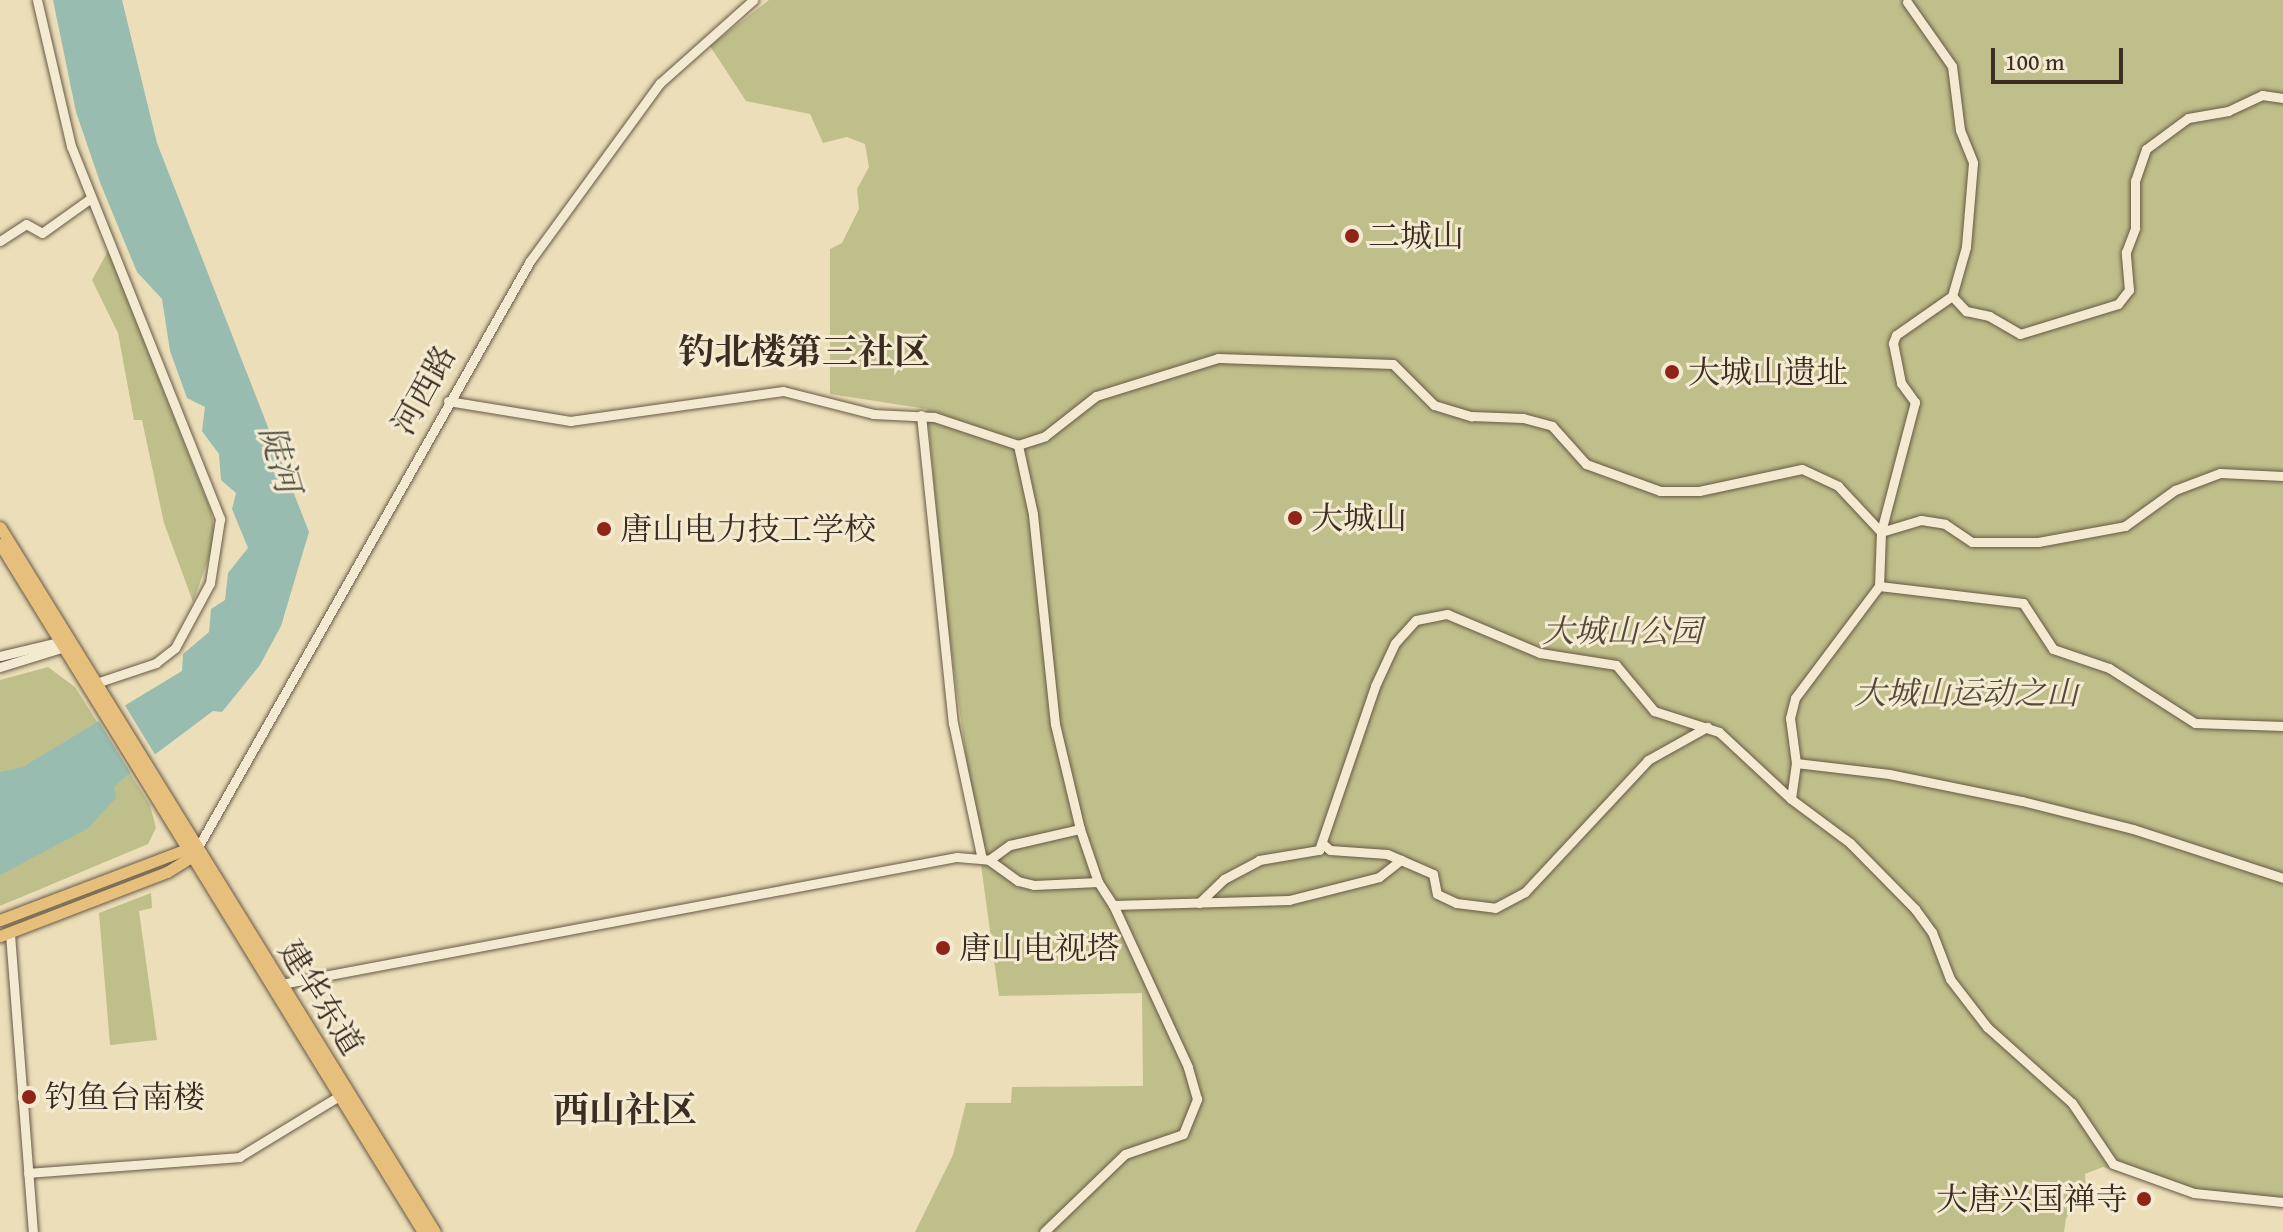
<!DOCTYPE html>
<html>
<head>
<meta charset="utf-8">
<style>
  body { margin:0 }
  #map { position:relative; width:2283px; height:1232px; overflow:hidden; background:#ecdeb8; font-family:"Gentium Book Plus","Noto Serif SC",serif }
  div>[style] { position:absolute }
  .green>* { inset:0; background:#bebf8a }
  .water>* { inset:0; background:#99bcb0 }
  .pier>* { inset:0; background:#ecdeb8 }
  .roads { filter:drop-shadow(0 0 2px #675947) drop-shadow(0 0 2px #675947) }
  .minor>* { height:9px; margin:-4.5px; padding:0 4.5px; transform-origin:4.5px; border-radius:4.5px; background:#f3ead1 }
  .major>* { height:11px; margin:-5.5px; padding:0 5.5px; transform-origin:5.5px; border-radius:5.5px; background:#e6bf7c }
  .dots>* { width:22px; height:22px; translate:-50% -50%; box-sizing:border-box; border:4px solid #f3ead1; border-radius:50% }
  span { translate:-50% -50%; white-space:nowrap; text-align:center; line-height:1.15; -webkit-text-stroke:6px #f3ead1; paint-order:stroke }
  .poi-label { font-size:32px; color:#3b2d21 }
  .left { translate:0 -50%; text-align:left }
  .right { translate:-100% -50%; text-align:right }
  .street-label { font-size:32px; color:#3b2d21 }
  .park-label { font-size:32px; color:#554a36; font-style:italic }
  .water-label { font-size:34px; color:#525145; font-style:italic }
  .quarter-label { font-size:36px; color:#3b2d21; font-weight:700 }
  .scale { position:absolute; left:1991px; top:48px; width:132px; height:36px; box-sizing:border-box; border:4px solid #3b2d21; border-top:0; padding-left:10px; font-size:24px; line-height:28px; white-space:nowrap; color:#3b2d21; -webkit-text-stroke:6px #f3ead1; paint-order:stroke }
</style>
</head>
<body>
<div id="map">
  <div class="green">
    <i style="clip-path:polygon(769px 0,2283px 0,2283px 1206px,2194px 1197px,2103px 1167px,2085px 1174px,2086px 1191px,2066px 1218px,2064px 1232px,915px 1232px,953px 1155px,966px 1103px,1011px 1103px,1012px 1087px,1143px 1086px,1142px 993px,999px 996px,946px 611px,927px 409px,830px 394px,830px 249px,842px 243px,859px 209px,857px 189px,869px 167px,865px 144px,847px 137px,823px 143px,810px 114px,746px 101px,710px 46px)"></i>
    <i style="clip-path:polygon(108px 251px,211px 511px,216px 538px,193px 602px,164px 523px,142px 420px,134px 420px,118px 333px,92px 280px)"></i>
    <i style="clip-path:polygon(48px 667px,75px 687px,150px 805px,156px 828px,148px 844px,0 906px,0 680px)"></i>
    <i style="clip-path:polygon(151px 893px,152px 908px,139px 911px,157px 1040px,110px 1045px,99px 913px)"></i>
  </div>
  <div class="water">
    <i style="clip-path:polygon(53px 0,122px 0,157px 143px,309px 532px,281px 626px,260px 665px,222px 712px,213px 711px,125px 777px,114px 787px,116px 798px,87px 829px,0 875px,0 772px,23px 767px,182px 671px,183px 654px,209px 632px,211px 609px,225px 600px,228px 573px,248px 548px,232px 509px,236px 493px,221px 480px,219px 454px,202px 431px,205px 407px,187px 398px,170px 351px,162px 299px,137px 272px,101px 185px,76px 112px)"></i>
  </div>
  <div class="pier">
    <i style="clip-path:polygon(121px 699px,159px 761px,133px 777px,96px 717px)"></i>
  </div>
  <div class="roads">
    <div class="minor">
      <i style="left:37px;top:0;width:150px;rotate:76.9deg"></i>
      <i style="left:71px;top:146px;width:402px;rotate:68.2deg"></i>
      <i style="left:220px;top:519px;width:65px;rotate:98.9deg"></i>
      <i style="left:210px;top:583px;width:74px;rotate:118.3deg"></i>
      <i style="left:175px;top:648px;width:24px;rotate:142deg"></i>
      <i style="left:156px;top:663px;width:60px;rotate:161.6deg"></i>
      <i style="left:1907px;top:2px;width:78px;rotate:54.9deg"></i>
      <i style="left:1952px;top:66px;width:64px;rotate:82.9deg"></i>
      <i style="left:1960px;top:130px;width:35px;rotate:68deg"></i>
      <i style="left:1973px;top:163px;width:84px;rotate:94.8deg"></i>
      <i style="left:1966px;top:247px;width:51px;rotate:105.9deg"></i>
      <i style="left:1952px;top:296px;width:68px;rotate:145.1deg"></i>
      <i style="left:1896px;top:335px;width:9px;rotate:111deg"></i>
      <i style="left:1893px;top:343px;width:41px;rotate:78.7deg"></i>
      <i style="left:1901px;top:383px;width:24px;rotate:54deg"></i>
      <i style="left:1915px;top:402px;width:134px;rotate:104.7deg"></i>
      <i style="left:1881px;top:532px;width:42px;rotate:-16.7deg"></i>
      <i style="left:1921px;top:520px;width:24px;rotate:9deg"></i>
      <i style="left:1945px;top:524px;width:32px;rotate:34deg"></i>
      <i style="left:1972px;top:542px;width:66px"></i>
      <i style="left:2038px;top:542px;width:88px;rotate:-10.4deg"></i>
      <i style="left:2125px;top:526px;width:62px;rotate:-35.8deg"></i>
      <i style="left:2175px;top:490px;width:48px;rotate:-20.7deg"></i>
      <i style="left:2220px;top:473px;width:63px;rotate:2.7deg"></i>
      <i style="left:0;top:241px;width:31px;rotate:-33deg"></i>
      <i style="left:26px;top:224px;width:18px;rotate:29deg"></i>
      <i style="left:42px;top:233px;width:60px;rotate:-35.5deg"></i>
      <i style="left:1952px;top:296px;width:21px;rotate:47deg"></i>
      <i style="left:1966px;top:311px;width:24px;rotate:12deg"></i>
      <i style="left:1989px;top:316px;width:36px;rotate:30deg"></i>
      <i style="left:2020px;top:334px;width:102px;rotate:-17deg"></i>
      <i style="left:2118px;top:304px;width:18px;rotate:-52deg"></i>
      <i style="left:2129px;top:290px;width:38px;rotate:-95deg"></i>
      <i style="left:2126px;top:252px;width:26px;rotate:-69deg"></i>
      <i style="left:2135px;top:228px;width:47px;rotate:-90deg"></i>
      <i style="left:2135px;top:181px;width:34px;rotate:-71deg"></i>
      <i style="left:2146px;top:149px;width:52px;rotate:-36.4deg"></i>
      <i style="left:2188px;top:118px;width:41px;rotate:-9.9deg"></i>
      <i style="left:2228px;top:111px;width:38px;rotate:-25deg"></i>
      <i style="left:2262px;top:95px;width:21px;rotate:8deg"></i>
      <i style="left:448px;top:401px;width:124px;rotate:9.3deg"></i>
      <i style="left:570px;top:421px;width:215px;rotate:-8deg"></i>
      <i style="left:783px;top:391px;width:93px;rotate:14.3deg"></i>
      <i style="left:873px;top:414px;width:61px;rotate:2.8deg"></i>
      <i style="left:934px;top:417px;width:89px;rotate:18.4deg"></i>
      <i style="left:921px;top:415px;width:310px;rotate:84.1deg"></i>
      <i style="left:953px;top:723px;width:139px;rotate:78deg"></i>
      <i style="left:1879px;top:586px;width:145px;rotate:6.7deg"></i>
      <i style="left:2023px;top:603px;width:55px;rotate:56.9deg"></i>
      <i style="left:2053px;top:649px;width:59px;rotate:18.7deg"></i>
      <i style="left:2109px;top:668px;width:102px;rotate:32.6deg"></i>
      <i style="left:2195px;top:723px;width:88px;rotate:2deg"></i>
      <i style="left:0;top:656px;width:65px;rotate:-13.4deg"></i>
      <i style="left:0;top:667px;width:71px;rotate:-17.2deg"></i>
      <i style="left:1796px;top:763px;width:94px;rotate:6.7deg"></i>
      <i style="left:1889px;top:774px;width:136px;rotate:11.5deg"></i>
      <i style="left:2022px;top:801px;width:114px;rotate:14.2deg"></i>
      <i style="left:2133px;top:829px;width:158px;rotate:18.1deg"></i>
      <i style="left:1323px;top:844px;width:9px;rotate:41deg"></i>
      <i style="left:1330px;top:850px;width:57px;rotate:4deg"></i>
      <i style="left:1387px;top:854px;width:50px;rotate:23.5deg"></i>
      <i style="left:1433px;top:874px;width:20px;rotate:79deg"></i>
      <i style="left:1437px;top:894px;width:21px;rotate:25deg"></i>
      <i style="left:1456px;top:903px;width:39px;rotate:7deg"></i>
      <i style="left:1495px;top:908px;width:34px;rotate:-28deg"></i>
      <i style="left:1525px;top:892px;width:180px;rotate:-47deg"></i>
      <i style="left:1648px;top:760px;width:68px;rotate:-29.2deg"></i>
      <i style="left:198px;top:847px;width:674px;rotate:-60.47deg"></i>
      <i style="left:530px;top:261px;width:220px;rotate:-53.9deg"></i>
      <i style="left:660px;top:83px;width:125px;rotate:-41.7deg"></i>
      <i style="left:989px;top:860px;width:26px;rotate:-36deg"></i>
      <i style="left:1010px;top:845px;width:72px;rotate:-12.9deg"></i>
      <i style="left:1199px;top:903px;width:35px;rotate:-44deg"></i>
      <i style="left:1224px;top:879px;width:40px;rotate:-28deg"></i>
      <i style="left:1259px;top:860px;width:61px;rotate:-9.5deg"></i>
      <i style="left:1319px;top:850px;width:173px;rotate:-71.1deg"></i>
      <i style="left:1375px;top:686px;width:47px;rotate:-65.1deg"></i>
      <i style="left:1395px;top:643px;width:31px;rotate:-48deg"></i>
      <i style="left:1416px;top:620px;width:32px;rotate:-11deg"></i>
      <i style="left:1447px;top:614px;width:101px;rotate:22.8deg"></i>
      <i style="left:1540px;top:653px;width:77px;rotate:9deg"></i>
      <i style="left:1616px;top:665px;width:60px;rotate:50.4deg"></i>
      <i style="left:1654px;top:711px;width:68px;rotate:17.9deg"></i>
      <i style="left:1719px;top:732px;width:98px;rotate:42.9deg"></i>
      <i style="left:1113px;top:905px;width:176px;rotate:-1.6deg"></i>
      <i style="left:1289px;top:900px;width:93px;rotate:-14.3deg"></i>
      <i style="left:1379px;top:877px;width:28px;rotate:-38deg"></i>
      <i style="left:10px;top:934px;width:299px;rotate:85.6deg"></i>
      <i style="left:276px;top:985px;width:693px;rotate:-10.65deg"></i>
      <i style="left:957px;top:857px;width:32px;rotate:5deg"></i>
      <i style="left:989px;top:860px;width:36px;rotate:36deg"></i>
      <i style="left:1018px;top:881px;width:16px;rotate:14deg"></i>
      <i style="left:1034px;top:885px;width:64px;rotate:-2.7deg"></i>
      <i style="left:28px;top:1173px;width:212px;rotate:-4.3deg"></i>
      <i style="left:239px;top:1157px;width:117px;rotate:-31.4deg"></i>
      <i style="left:1044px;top:1232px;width:112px;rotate:-43.9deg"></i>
      <i style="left:1125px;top:1154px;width:61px;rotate:-19deg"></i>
      <i style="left:1183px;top:1134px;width:38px;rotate:-68deg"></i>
      <i style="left:1197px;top:1099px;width:33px;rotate:-106deg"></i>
      <i style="left:1188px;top:1067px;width:179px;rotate:-114.8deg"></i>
      <i style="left:1113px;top:905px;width:27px;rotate:-123deg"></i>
      <i style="left:1098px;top:882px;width:56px;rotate:-108.8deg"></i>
      <i style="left:1080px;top:829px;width:108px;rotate:-103.4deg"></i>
      <i style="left:1055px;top:724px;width:211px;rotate:-96deg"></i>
      <i style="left:1033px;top:514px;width:71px;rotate:-102.3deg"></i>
      <i style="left:1018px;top:445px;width:28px;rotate:-18deg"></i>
      <i style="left:1045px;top:436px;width:65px;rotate:-38.1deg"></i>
      <i style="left:1096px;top:396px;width:128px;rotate:-17.3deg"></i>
      <i style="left:1218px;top:358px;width:175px;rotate:2deg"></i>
      <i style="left:1393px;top:364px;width:58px;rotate:45deg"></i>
      <i style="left:1434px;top:405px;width:39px;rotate:17deg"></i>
      <i style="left:1471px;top:416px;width:52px;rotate:2.2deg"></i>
      <i style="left:1523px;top:418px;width:30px;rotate:15deg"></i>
      <i style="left:1552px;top:426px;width:51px;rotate:48.2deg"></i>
      <i style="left:1586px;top:464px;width:79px;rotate:20deg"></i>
      <i style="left:1660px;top:491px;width:39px"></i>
      <i style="left:1699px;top:491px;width:105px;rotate:-12.1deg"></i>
      <i style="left:1802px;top:469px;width:40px;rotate:25deg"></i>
      <i style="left:1838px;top:486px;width:63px;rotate:46.9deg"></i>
      <i style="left:1881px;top:532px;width:54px;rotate:92.1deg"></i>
      <i style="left:1879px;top:586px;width:140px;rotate:126.9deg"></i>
      <i style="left:1795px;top:698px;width:21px;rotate:104deg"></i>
      <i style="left:1790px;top:718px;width:45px;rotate:82.4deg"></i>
      <i style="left:1796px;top:763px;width:36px;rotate:98deg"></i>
      <i style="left:1791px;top:799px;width:74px;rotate:36.7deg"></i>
      <i style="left:1850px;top:843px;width:93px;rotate:45.4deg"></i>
      <i style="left:1915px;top:909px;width:29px;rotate:54deg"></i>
      <i style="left:1932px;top:932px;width:50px;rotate:69deg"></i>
      <i style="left:1950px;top:979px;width:61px;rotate:52.4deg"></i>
      <i style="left:1987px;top:1027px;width:114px;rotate:41.8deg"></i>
      <i style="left:2072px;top:1103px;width:73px;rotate:56.1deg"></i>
      <i style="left:2113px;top:1164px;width:86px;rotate:19.7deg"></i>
      <i style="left:2194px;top:1193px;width:89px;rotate:5.8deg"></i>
    </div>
    <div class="major">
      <i style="left:0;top:527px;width:828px;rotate:58.32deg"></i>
      <i style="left:0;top:544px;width:808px;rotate:58.42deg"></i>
      <i style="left:0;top:920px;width:203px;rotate:-20.8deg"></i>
      <i style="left:0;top:936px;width:179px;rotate:-21deg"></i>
      <i style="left:167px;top:872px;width:32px;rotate:-32deg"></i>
    </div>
  </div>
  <div class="dots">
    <i style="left:1352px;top:236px;background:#8f2418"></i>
    <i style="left:1672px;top:372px;background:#8f2418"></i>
    <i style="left:1295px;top:518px;background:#8f2418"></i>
    <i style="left:604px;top:529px;background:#8f2418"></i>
    <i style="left:943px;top:948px;background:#8f2418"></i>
    <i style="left:29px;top:1097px;background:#8f2418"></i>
    <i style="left:2144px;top:1199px;background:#8f2418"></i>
  </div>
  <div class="poi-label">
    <span class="left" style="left:1368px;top:236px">二城山</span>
    <span class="left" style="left:1688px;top:372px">大城山遗址</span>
    <span class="left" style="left:1311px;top:518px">大城山</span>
    <span class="left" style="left:620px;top:529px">唐山电力技工学校</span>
    <span class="left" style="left:959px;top:948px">唐山电视塔</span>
    <span class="left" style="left:45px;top:1097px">钓鱼台南楼</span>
    <span class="right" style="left:2128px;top:1199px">大唐兴国禅寺</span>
  </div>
  <div class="street-label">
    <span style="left:424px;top:390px;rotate:-61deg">河西路</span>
    <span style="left:321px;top:998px;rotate:58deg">建华东道</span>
  </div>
  <div class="park-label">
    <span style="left:1622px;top:631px">大城山公园</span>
    <span style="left:1966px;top:693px">大城山运动之山</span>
  </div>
  <div class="water-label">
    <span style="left:281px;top:459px;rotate:74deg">陡河</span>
  </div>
  <div class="quarter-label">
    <span style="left:804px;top:351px">钓北楼第三社区</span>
    <span style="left:625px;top:1109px">西山社区</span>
  </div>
  <div class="scale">100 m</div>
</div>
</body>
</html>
